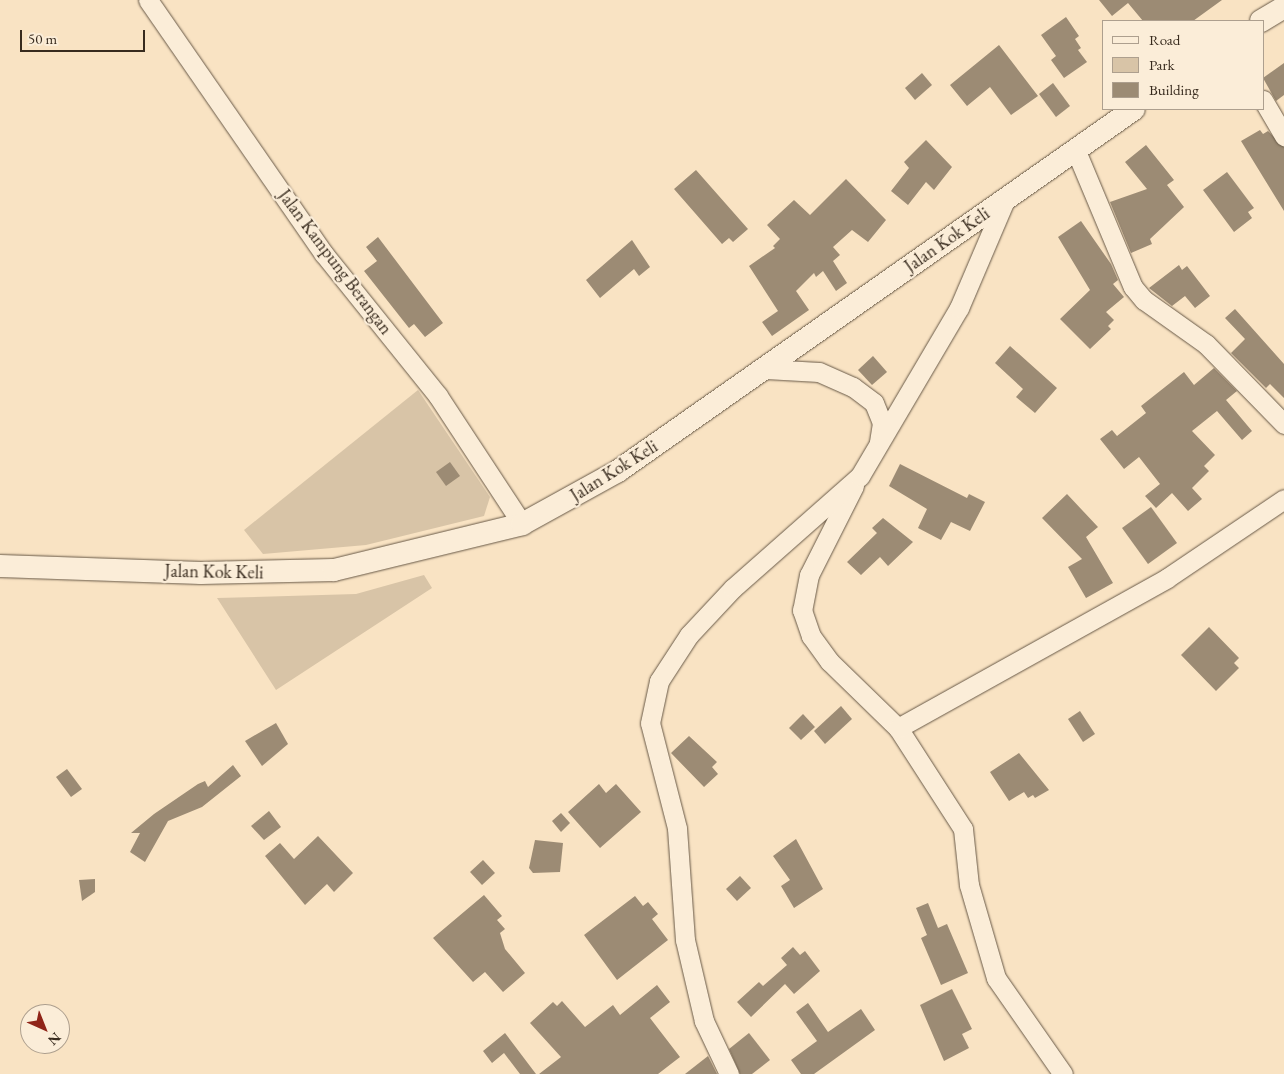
<!DOCTYPE html>
<html>
<head>
<meta charset="utf-8">
<style>
  body { margin:0 }
  #map { position:relative; width:1284px; height:1074px; overflow:hidden; background:#f9e3c3; font-family:"EB Garamond",serif }
  div>[style] { position:absolute }
  .green>* { inset:0; background:#d8c4a7 }
  .building>* { inset:0; background:#9c8b74 }
  .roads { filter:drop-shadow(0 0 1px #685947) drop-shadow(0 0 1px #685947) }
  .minor>* { height:19px; margin:-9.5px; padding:0 9.5px; transform-origin:9.5px; border-radius:9.5px; background:#fbedd8 }
  .tertiary>* { height:22px; margin:-11px; padding:0 11px; transform-origin:11px; border-radius:11px; background:#fbedd8 }
  span { translate:-50% -50%; white-space:nowrap; text-align:center; line-height:1.15; -webkit-text-stroke:4.5px #fbedd8; paint-order:stroke }
  .street-label { font-size:18px; color:#382b1e }
  .legend { position:absolute; left:1102px; top:20px; width:162px; height:90px; box-sizing:border-box; background:#fbedd8; border:1px solid #ad9f8e; margin:0; padding:6px 9px; list-style:none; font-size:15px; color:#382b1e }
  .legend li { display:flex; align-items:center; gap:10px; height:25px }
  .legend b { width:25px; border:1px solid #ad9f8e }
  .north { position:absolute; left:20px; top:1004px; width:50px; height:50px; box-sizing:border-box; background:#fbedd8; border:1px solid #ad9f8e; border-radius:50%; rotate:136deg; font-size:14px; font-weight:700; line-height:20px; text-align:center; color:#382b1e }
  .north::after { content:''; display:block; margin:auto; width:18px; height:22px; background:#8f2418; clip-path:polygon(50% 0,100% 100%,50% 72%,0 100%) }
  .scale { position:absolute; left:20px; top:30px; width:125px; height:22px; box-sizing:border-box; border:2px solid #382b1e; border-top:0; padding-left:6px; font-size:15px; line-height:18px; white-space:nowrap; color:#382b1e; -webkit-text-stroke:4px #fbedd8; paint-order:stroke }
</style>
</head>
<body>
<div id="map">
  <div class="green">
    <i style="clip-path:polygon(418px 390px,490px 497px,484px 516px,366px 545px,263px 554px,244px 530px)"></i>
    <i style="clip-path:polygon(424px 575px,432px 588px,276px 690px,217px 598px,356px 594px)"></i>
  </div>
  <div class="building">
    <i style="clip-path:polygon(1099px 0,1222px 0,1193px 21px,1143px 21px,1128px 3px,1112px 16px)"></i>
    <i style="clip-path:polygon(1066px 17px,1079px 36px,1075px 39px,1081px 48px,1078px 50px,1087px 62px,1064px 78px,1051px 60px,1056px 56px,1041px 35px)"></i>
    <i style="clip-path:polygon(999px 45px,1038px 96px,1011px 115px,990px 87px,967px 106px,950px 85px)"></i>
    <i style="clip-path:polygon(1284px 63px,1284px 95px,1276px 101px,1263px 78px)"></i>
    <i style="clip-path:polygon(922px 73px,932px 85px,915px 100px,905px 88px)"></i>
    <i style="clip-path:polygon(1053px 83px,1070px 106px,1056px 117px,1039px 94px)"></i>
    <i style="clip-path:polygon(1260px 130px,1263px 134px,1268px 131px,1284px 147px,1284px 211px,1241px 141px)"></i>
    <i style="clip-path:polygon(926px 140px,952px 167px,934px 190px,926px 182px,908px 205px,891px 191px,909px 168px,904px 162px)"></i>
    <i style="clip-path:polygon(1146px 145px,1174px 180px,1167px 185px,1184px 207px,1150px 239px,1152px 244px,1131px 253px,1110px 202px,1147px 189px,1125px 162px)"></i>
    <i style="clip-path:polygon(696px 170px,748px 229px,733px 242px,729px 238px,722px 244px,674px 189px)"></i>
    <i style="clip-path:polygon(1227px 172px,1254px 208px,1248px 212px,1252px 218px,1234px 232px,1203px 190px)"></i>
    <i style="clip-path:polygon(846px 179px,886px 220px,868px 242px,852px 230px,833px 247px,840px 255px,833px 261px,847px 283px,836px 291px,823px 271px,816px 277px,814px 273px,796px 291px,809px 310px,772px 336px,762px 322px,778px 311px,749px 266px,775px 248px,773px 246px,780px 239px,767px 225px,794px 200px,810px 215px)"></i>
    <i style="clip-path:polygon(1081px 221px,1111px 264px,1118px 280px,1113px 284px,1124px 297px,1106px 312px,1114px 320px,1108px 326px,1111px 329px,1090px 349px,1060px 319px,1090px 290px,1058px 237px)"></i>
    <i style="clip-path:polygon(378px 237px,443px 323px,425px 337px,414px 324px,409px 328px,364px 271px,377px 261px,366px 247px)"></i>
    <i style="clip-path:polygon(632px 240px,650px 267px,639px 276px,634px 269px,600px 298px,586px 280px)"></i>
    <i style="clip-path:polygon(1179px 265px,1182px 270px,1187px 266px,1210px 296px,1195px 308px,1185px 296px,1172px 306px,1149px 288px)"></i>
    <i style="clip-path:polygon(1235px 309px,1284px 364px,1284px 398px,1270px 384px,1266px 388px,1231px 353px,1245px 339px,1225px 318px)"></i>
    <i style="clip-path:polygon(1010px 346px,1057px 388px,1035px 413px,1016px 397px,1023px 389px,995px 363px)"></i>
    <i style="clip-path:polygon(873px 356px,887px 372px,872px 385px,858px 370px)"></i>
    <i style="clip-path:polygon(1214px 368px,1237px 391px,1226px 400px,1252px 431px,1242px 440px,1217px 411px,1192px 431px,1215px 455px,1204px 466px,1209px 471px,1192px 488px,1202px 499px,1188px 511px,1172px 493px,1156px 508px,1145px 496px,1160px 484px,1139px 457px,1124px 469px,1100px 439px,1112px 430px,1117px 436px,1146px 413px,1141px 406px,1184px 372px,1194px 385px)"></i>
    <i style="clip-path:polygon(450px 462px,460px 476px,446px 486px,436px 472px)"></i>
    <i style="clip-path:polygon(900px 464px,967px 498px,969px 494px,985px 502px,970px 531px,951px 522px,941px 540px,918px 528px,927px 509px,889px 486px)"></i>
    <i style="clip-path:polygon(1067px 494px,1098px 527px,1086px 537px,1113px 583px,1086px 598px,1068px 567px,1082px 559px,1042px 518px)"></i>
    <i style="clip-path:polygon(1151px 507px,1177px 543px,1148px 564px,1122px 528px)"></i>
    <i style="clip-path:polygon(883px 518px,913px 542px,888px 566px,880px 557px,861px 575px,847px 562px,877px 533px,872px 528px)"></i>
    <i style="clip-path:polygon(1209px 627px,1239px 658px,1234px 663px,1239px 668px,1216px 691px,1181px 655px)"></i>
    <i style="clip-path:polygon(841px 706px,852px 719px,825px 744px,814px 731px)"></i>
    <i style="clip-path:polygon(1080px 711px,1095px 734px,1083px 742px,1068px 719px)"></i>
    <i style="clip-path:polygon(803px 714px,815px 727px,801px 740px,789px 728px)"></i>
    <i style="clip-path:polygon(276px 723px,288px 744px,262px 766px,245px 741px)"></i>
    <i style="clip-path:polygon(689px 736px,717px 762px,712px 767px,718px 774px,704px 787px,671px 753px)"></i>
    <i style="clip-path:polygon(1019px 753px,1049px 790px,1035px 798px,1033px 795px,1028px 798px,1024px 792px,1009px 801px,990px 772px)"></i>
    <i style="clip-path:polygon(233px 765px,241px 776px,202px 807px,168px 821px,145px 862px,130px 852px,140px 833px,131px 833px,154px 814px,198px 784px,205px 781px,208px 787px)"></i>
    <i style="clip-path:polygon(67px 769px,82px 789px,71px 797px,56px 777px)"></i>
    <i style="clip-path:polygon(599px 784px,606px 793px,616px 784px,641px 812px,600px 848px,568px 812px)"></i>
    <i style="clip-path:polygon(269px 811px,281px 827px,264px 840px,251px 826px)"></i>
    <i style="clip-path:polygon(561px 813px,570px 823px,561px 832px,552px 821px)"></i>
    <i style="clip-path:polygon(318px 836px,353px 873px,334px 892px,327px 884px,305px 905px,265px 856px,280px 843px,294px 859px)"></i>
    <i style="clip-path:polygon(796px 839px,823px 889px,794px 908px,781px 886px,790px 880px,773px 856px)"></i>
    <i style="clip-path:polygon(535px 840px,563px 843px,560px 872px,533px 873px,529px 868px)"></i>
    <i style="clip-path:polygon(483px 860px,495px 873px,482px 885px,470px 872px)"></i>
    <i style="clip-path:polygon(740px 876px,751px 888px,737px 901px,726px 889px)"></i>
    <i style="clip-path:polygon(95px 879px,95px 892px,82px 901px,79px 880px)"></i>
    <i style="clip-path:polygon(484px 895px,502px 916px,497px 920px,505px 929px,500px 933px,505px 949px,525px 973px,503px 992px,485px 972px,473px 982px,433px 938px)"></i>
    <i style="clip-path:polygon(635px 896px,643px 906px,648px 902px,658px 914px,652px 919px,668px 940px,617px 980px,584px 935px)"></i>
    <i style="clip-path:polygon(928px 903px,938px 928px,947px 924px,968px 973px,941px 985px,921px 938px,927px 935px,916px 908px)"></i>
    <i style="clip-path:polygon(793px 947px,800px 955px,805px 951px,820px 971px,794px 994px,785px 984px,751px 1017px,737px 1002px,759px 982px,763px 986px,787px 965px,781px 958px)"></i>
    <i style="clip-path:polygon(657px 985px,670px 1002px,650px 1018px,680px 1057px,658px 1074px,539px 1074px,561px 1057px,530px 1023px,553px 1002px,557px 1006px,562px 1001px,585px 1027px,613px 1005px,620px 1015px)"></i>
    <i style="clip-path:polygon(952px 989px,972px 1029px,962px 1034px,969px 1048px,944px 1061px,920px 1005px)"></i>
    <i style="clip-path:polygon(808px 1003px,828px 1032px,861px 1009px,875px 1030px,814px 1074px,801px 1074px,791px 1060px,817px 1041px,796px 1012px)"></i>
    <i style="clip-path:polygon(505px 1033px,536px 1074px,520px 1074px,504px 1053px,492px 1063px,483px 1051px)"></i>
    <i style="clip-path:polygon(749px 1033px,770px 1060px,752px 1074px,740px 1074px,729px 1049px)"></i>
    <i style="clip-path:polygon(708px 1056px,717px 1074px,685px 1074px)"></i>
  </div>
  <div class="roads">
    <div class="minor">
      <i style="left:148px;top:0;width:309px;rotate:55.3deg"></i>
      <i style="left:324px;top:254px;width:182px;rotate:51.2deg"></i>
      <i style="left:438px;top:396px;width:153px;rotate:56.7deg"></i>
      <i style="left:1263px;top:100px;width:42px;rotate:59.7deg"></i>
      <i style="left:1076px;top:151px;width:147px;rotate:67.3deg"></i>
      <i style="left:1133px;top:287px;width:17px;rotate:50deg"></i>
      <i style="left:1144px;top:300px;width:76px;rotate:35.4deg"></i>
      <i style="left:1206px;top:344px;width:112px;rotate:45.7deg"></i>
      <i style="left:766px;top:369px;width:53px;rotate:3.2deg"></i>
      <i style="left:819px;top:372px;width:37px;rotate:24deg"></i>
      <i style="left:853px;top:387px;width:26px;rotate:37deg"></i>
      <i style="left:874px;top:403px;width:22px;rotate:68deg"></i>
      <i style="left:882px;top:423px;width:20px;rotate:99deg"></i>
      <i style="left:854px;top:486px;width:100px;rotate:116.8deg"></i>
      <i style="left:809px;top:575px;width:36px;rotate:101deg"></i>
      <i style="left:802px;top:610px;width:28px;rotate:71deg"></i>
      <i style="left:811px;top:636px;width:31px;rotate:54deg"></i>
      <i style="left:829px;top:661px;width:96px;rotate:44.2deg"></i>
      <i style="left:898px;top:728px;width:120px;rotate:57.2deg"></i>
      <i style="left:963px;top:829px;width:56px;rotate:83.9deg"></i>
      <i style="left:969px;top:885px;width:97px;rotate:73.8deg"></i>
      <i style="left:996px;top:978px;width:117px;rotate:55.1deg"></i>
      <i style="left:898px;top:728px;width:308px;rotate:-29.1deg"></i>
      <i style="left:1167px;top:578px;width:141px;rotate:-34deg"></i>
      <i style="left:729px;top:1074px;width:59px;rotate:-115.3deg"></i>
      <i style="left:704px;top:1021px;width:83px;rotate:-103.2deg"></i>
      <i style="left:685px;top:940px;width:112px;rotate:-94.1deg"></i>
      <i style="left:677px;top:828px;width:108px;rotate:-104.4deg"></i>
      <i style="left:650px;top:723px;width:43px;rotate:-77.9deg"></i>
      <i style="left:659px;top:681px;width:55px;rotate:-56.9deg"></i>
      <i style="left:689px;top:635px;width:64px;rotate:-46.9deg"></i>
      <i style="left:733px;top:588px;width:169px;rotate:-41.4deg"></i>
      <i style="left:860px;top:476px;width:195px;rotate:-59.5deg"></i>
      <i style="left:959px;top:308px;width:120px;rotate:-66.9deg"></i>
    </div>
    <div class="tertiary">
      <i style="left:1261px;top:21px;width:27px;rotate:-31deg"></i>
      <i style="left:0;top:566px;width:201px;rotate:2deg"></i>
      <i style="left:201px;top:573px;width:133px;rotate:-1.3deg"></i>
      <i style="left:334px;top:570px;width:194px;rotate:-13.7deg"></i>
      <i style="left:522px;top:524px;width:110px;rotate:-28.9deg"></i>
      <i style="left:618px;top:471px;width:630px;rotate:-35.05deg"></i>
    </div>
  </div>
  <div class="street-label">
    <span style="left:947px;top:240px;rotate:-35deg">Jalan Kok Keli</span>
    <span style="left:335px;top:262px;rotate:53deg">Jalan Kampung Berangan</span>
    <span style="left:614px;top:471px;rotate:-32deg">Jalan Kok Keli</span>
    <span style="left:214px;top:572px;rotate:1deg">Jalan Kok Keli</span>
  </div>
  <ul class="legend">
  <li><b style="height:6px;background:#fbedd8"></b>Road</li>
  <li><b style="height:14px;background:#d8c4a7"></b>Park</li>
  <li><b style="height:14px;background:#9c8b74"></b>Building</li>
  </ul>
  <div class="north">N</div>
  <div class="scale">50 m</div>
</div>
</body>
</html>
